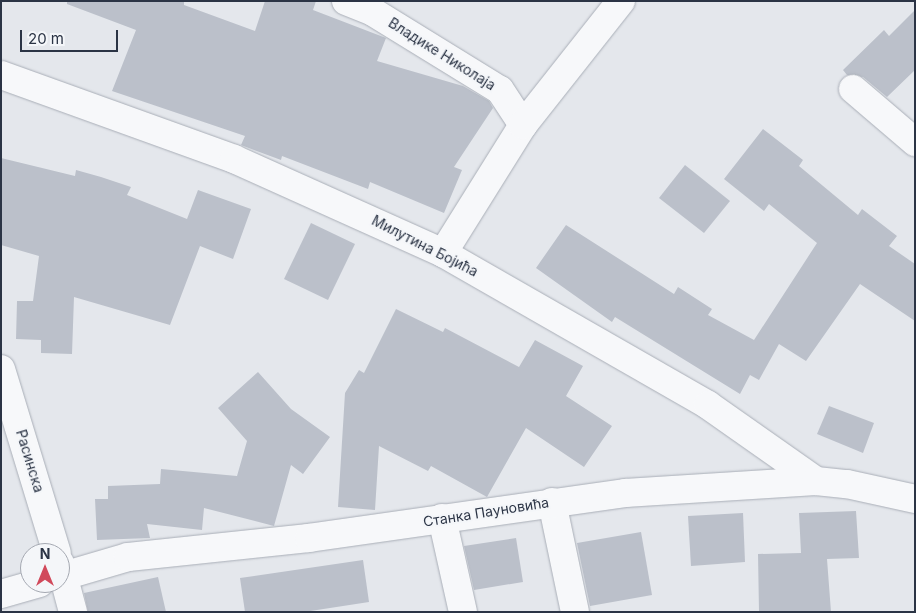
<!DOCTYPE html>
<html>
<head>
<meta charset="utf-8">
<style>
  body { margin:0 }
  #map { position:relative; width:916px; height:613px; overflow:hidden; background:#e4e7ec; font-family:Inter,sans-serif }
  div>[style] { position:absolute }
  .building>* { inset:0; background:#bbc0ca }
  .roads { filter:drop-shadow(0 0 1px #a9aeb7) drop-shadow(0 0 1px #a9aeb7) }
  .minor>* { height:28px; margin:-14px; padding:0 14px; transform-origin:14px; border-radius:14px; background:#f7f8fa }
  span { translate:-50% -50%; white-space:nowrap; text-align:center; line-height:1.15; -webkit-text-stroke:4px #f4f6f9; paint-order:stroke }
  .street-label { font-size:14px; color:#2b3445 }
  .frame { position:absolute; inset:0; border:2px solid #2b3445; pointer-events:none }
  .north { position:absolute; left:20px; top:543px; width:50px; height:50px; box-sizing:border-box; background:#f4f6f9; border:1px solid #a4a8b1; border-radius:50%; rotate:0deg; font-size:14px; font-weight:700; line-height:20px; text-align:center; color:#2b3445 }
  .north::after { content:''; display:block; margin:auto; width:18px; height:22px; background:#d1495b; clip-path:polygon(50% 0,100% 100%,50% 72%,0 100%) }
  .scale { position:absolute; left:20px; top:30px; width:98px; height:22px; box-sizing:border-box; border:2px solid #2b3445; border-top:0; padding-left:6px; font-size:15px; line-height:18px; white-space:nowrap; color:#2b3445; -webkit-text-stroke:4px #f4f6f9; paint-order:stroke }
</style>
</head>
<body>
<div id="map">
  <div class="building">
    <i style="clip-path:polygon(67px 1px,184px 1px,184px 5px,255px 31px,265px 1px,316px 1px,313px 10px,386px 38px,377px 61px,463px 86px,489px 101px,493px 108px,454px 167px,462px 170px,444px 213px,370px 182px,368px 189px,282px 156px,281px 160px,241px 145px,245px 136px,112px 91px,136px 30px,67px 4px)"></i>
    <i style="clip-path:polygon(915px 10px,915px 70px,887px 97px,863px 77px,847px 75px,843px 70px,884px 30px,889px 36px)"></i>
    <i style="clip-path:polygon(763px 129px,803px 160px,799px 166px,858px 215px,862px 209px,897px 236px,889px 246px,915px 264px,915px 321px,860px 284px,806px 361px,779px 344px,759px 380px,750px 375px,740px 394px,615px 317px,612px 322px,536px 268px,566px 225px,674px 294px,678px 287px,712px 309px,708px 315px,754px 340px,817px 243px,769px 204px,764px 211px,724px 179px)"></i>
    <i style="clip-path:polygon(1px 158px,75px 176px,76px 170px,101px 177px,131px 187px,127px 195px,187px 219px,198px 190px,251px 209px,233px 259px,200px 246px,170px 325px,74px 297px,72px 354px,41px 353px,41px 340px,16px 339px,17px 301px,33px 301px,39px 256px,1px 245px)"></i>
    <i style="clip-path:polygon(685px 165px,730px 201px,704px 233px,659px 198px)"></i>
    <i style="clip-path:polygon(311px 223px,355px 244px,328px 300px,284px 279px)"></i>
    <i style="clip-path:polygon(396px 309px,443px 332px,445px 328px,519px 367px,535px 340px,583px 366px,566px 396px,612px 426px,584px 467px,526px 428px,487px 497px,431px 466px,428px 471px,379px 446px,375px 510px,338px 507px,345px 393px,359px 370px,364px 373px)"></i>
    <i style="clip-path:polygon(258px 372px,291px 409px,330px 437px,303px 474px,291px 465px,274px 526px,204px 508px,202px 530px,147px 524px,150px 538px,97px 540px,95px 499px,108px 499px,108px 486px,160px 484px,161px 469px,237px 476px,247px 441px,218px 408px)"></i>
    <i style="clip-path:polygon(829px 406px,874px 423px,863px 453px,817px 434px)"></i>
    <i style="clip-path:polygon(856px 511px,859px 558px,827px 559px,831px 612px,759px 612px,758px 554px,801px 553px,799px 513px)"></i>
    <i style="clip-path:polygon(743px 513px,745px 562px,691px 566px,688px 516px)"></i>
    <i style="clip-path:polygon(641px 532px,652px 595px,590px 606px,577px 543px)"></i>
    <i style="clip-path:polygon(516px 538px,523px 582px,474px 590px,464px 546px)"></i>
    <i style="clip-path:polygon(363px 560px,369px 602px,304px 612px,245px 612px,240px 578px)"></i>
    <i style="clip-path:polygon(158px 577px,166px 612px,88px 612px,84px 593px)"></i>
  </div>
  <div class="roads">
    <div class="minor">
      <i style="left:346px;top:1px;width:29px;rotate:22deg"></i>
      <i style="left:373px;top:12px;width:149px;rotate:31.6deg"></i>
      <i style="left:500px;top:90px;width:42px;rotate:56.7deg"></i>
      <i style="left:1px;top:75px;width:248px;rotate:19.8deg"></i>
      <i style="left:234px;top:159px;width:229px;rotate:24.2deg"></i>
      <i style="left:443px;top:253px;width:305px;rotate:29.8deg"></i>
      <i style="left:708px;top:405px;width:132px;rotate:35.1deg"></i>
      <i style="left:853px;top:89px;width:82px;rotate:40.5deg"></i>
      <i style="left:443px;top:253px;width:151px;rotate:-58deg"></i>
      <i style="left:523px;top:125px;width:158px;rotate:-51.7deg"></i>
      <i style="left:1px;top:369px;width:192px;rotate:73.1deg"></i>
      <i style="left:552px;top:502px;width:112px;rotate:78.2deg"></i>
      <i style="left:442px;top:518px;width:96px;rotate:77.4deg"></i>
      <i style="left:60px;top:563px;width:51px;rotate:75.1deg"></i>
      <i style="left:60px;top:577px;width:71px;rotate:-16.4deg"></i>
      <i style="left:128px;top:557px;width:182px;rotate:-6deg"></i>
      <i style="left:309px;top:538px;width:319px;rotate:-8.1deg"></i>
      <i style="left:625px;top:493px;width:191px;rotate:-3.6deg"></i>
      <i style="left:816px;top:481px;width:31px;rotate:6deg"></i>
      <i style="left:847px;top:484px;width:70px;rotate:12.4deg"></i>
      <i style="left:1px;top:594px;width:40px;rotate:-16deg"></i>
    </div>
  </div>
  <div class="street-label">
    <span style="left:442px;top:54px;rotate:32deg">Владике Николаја</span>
    <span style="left:425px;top:246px;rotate:27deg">Милутина Бојића</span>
    <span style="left:30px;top:461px;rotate:73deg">Расинска</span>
    <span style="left:486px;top:512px;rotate:-9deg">Станка Пауновића</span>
  </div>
  <div class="frame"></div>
  <div class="north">N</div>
  <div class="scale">20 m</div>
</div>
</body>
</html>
